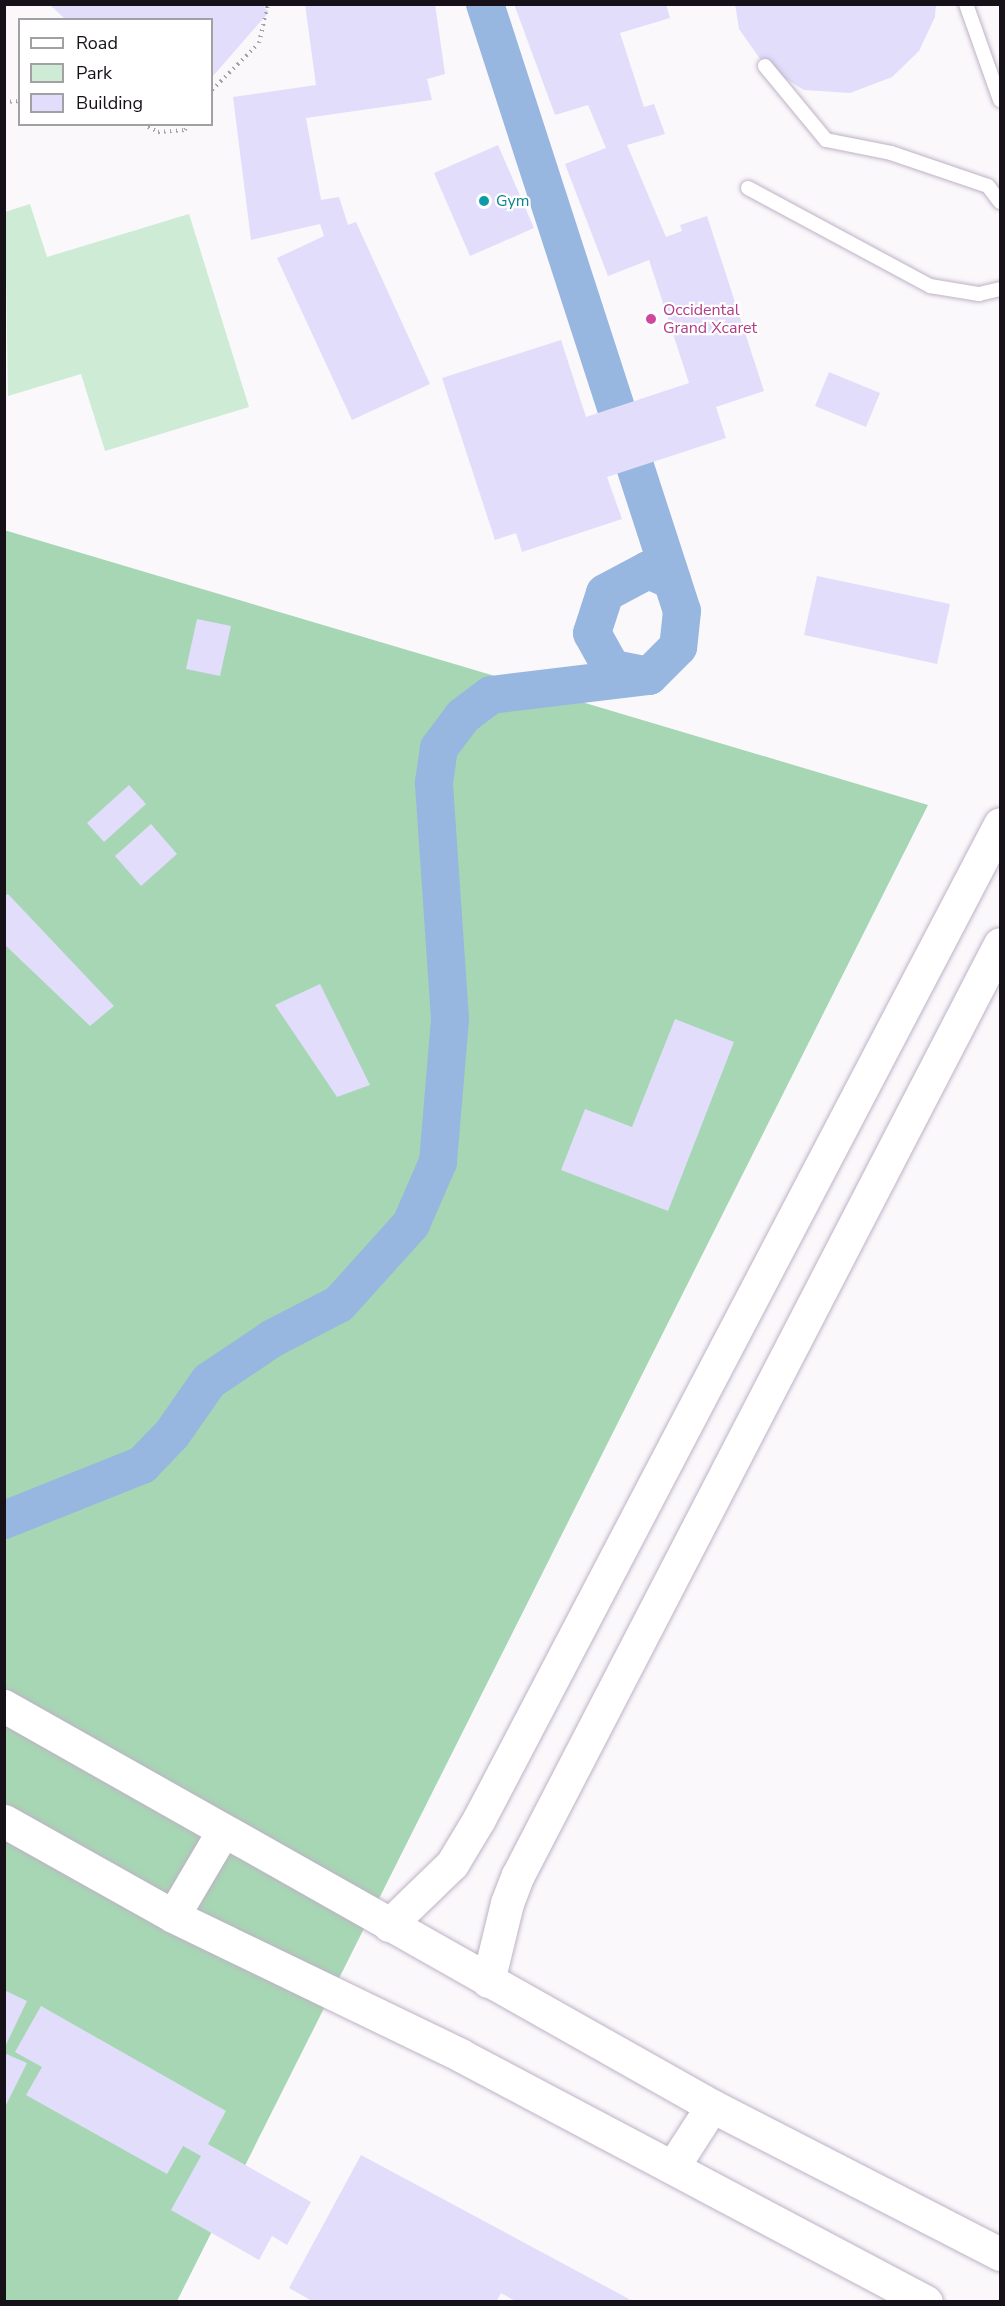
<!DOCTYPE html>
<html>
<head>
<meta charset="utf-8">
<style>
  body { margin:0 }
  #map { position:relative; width:1005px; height:2306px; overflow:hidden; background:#fbf8fc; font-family:"Nunito Sans",sans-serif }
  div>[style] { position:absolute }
  .green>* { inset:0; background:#cdebd5 }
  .forest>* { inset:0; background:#a7d6b4 }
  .canal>* { height:38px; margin:-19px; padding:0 19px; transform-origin:19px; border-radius:19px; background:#97b7e0 }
  .building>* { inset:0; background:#e1ddfb }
  .path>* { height:4px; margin-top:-2px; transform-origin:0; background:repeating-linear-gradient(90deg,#a6a2a7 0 1.5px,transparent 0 6px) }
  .roads { filter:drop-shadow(0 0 2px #beb2c5) drop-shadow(0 0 2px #beb2c5) }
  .lane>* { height:14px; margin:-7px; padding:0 7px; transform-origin:7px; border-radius:7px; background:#fff }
  .secondary>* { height:33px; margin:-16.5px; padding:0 16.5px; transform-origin:16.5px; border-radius:16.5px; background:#fff }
  .dots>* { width:16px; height:16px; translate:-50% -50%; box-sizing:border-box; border:3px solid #fff; border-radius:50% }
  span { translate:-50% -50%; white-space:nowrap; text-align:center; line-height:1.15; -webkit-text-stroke:4.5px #fff; paint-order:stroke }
  .culture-label { font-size:16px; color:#0d838f }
  .left { translate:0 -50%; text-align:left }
  .hotel-label { font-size:16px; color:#b23c85 }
  .frame { position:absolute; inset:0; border:6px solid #161118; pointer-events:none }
  .legend { position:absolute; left:18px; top:18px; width:195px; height:108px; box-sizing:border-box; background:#fff; border:2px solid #a2a0a3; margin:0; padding:8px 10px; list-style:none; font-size:18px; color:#161118 }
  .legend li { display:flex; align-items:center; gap:12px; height:30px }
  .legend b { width:30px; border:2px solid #a2a0a3 }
</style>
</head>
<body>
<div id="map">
  <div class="green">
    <i style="clip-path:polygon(30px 204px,47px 257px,189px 214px,249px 407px,105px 451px,81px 374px,8px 396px,5px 212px)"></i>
  </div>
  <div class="forest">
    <i style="clip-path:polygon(4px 530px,928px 805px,177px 2301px,5px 2301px)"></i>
  </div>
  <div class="canal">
    <i style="left:485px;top:4px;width:638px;rotate:72.02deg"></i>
    <i style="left:682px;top:611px;width:36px;rotate:96deg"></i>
    <i style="left:678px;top:647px;width:41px;rotate:135deg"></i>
    <i style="left:649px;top:676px;width:38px;rotate:-169deg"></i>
    <i style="left:612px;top:669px;width:41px;rotate:-119.1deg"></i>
    <i style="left:592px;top:633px;width:42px;rotate:-72deg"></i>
    <i style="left:605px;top:593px;width:49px;rotate:-28.1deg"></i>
    <i style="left:648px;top:570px;width:26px;rotate:23deg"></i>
    <i style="left:4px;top:1520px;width:149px;rotate:-21.7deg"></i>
    <i style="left:142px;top:1465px;width:43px;rotate:-45.9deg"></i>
    <i style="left:172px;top:1434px;width:65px;rotate:-55.1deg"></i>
    <i style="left:209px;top:1381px;width:77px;rotate:-33.9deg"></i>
    <i style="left:273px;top:1338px;width:74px;rotate:-27.3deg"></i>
    <i style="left:339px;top:1304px;width:108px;rotate:-48deg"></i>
    <i style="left:411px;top:1224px;width:68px;rotate:-66.5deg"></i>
    <i style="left:438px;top:1162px;width:144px;rotate:-85.2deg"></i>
    <i style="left:450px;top:1019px;width:237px;rotate:-93.9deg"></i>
    <i style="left:434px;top:783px;width:35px;rotate:-82deg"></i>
    <i style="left:439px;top:748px;width:40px;rotate:-53deg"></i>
    <i style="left:463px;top:716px;width:35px;rotate:-37deg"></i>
    <i style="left:491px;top:695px;width:159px;rotate:-6.9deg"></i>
  </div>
  <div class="building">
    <i style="clip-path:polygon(49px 4px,261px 4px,269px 12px,212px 77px,212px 20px,66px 20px)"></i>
    <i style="clip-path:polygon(305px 4px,435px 4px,445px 74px,427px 79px,432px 100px,306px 118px,321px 200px,339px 197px,348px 225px,356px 222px,430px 384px,352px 420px,277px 258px,324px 236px,320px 224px,251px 240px,233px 97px,316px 85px)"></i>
    <i style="clip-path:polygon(514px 4px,666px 4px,670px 18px,620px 33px,644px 107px,654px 104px,665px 134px,627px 145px,666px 237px,682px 231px,680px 225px,707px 216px,764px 391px,716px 407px,726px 438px,607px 477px,622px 519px,522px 552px,516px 533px,495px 540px,442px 378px,561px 340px,586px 417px,689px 383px,649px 260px,608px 276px,565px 164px,606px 148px,588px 105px,555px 115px)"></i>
    <i style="clip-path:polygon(735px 4px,936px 4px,935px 17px,919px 51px,892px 77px,850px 93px,804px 90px,765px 66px,739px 29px)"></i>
    <i style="clip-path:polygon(498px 145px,534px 228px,470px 256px,434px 173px)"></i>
    <i style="clip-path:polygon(829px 372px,880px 393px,866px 427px,815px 406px)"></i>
    <i style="clip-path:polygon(817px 576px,950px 604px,937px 664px,804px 635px)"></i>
    <i style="clip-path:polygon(197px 619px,231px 626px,220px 676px,186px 669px)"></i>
    <i style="clip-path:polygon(129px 785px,146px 804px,104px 842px,87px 823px)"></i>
    <i style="clip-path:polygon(151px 824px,177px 854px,141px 886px,115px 856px)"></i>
    <i style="clip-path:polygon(8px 894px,114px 1006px,90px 1026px,4px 944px,4px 896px)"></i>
    <i style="clip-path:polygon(320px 984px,370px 1085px,337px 1097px,275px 1005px)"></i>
    <i style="clip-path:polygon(675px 1019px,734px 1042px,668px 1211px,561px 1170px,585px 1109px,632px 1127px)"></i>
    <i style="clip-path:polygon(4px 1990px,27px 2001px,4px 2049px)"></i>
    <i style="clip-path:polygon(41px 2006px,226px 2111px,208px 2144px,311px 2202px,287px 2245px,272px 2236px,259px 2260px,171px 2210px,201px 2156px,183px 2146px,167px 2174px,26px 2095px,42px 2067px,15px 2052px)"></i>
    <i style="clip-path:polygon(4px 2053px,27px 2063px,4px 2109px)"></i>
    <i style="clip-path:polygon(361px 2155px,629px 2299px,628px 2302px,517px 2302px,501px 2293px,496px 2302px,314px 2302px,289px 2288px)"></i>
  </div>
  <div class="path">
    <i style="left:212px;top:90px;width:66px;rotate:-45deg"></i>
    <i style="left:259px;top:43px;width:40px;rotate:-77deg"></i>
    <i style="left:4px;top:102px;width:16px;rotate:-4deg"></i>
    <i style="left:143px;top:124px;width:17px;rotate:28deg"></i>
    <i style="left:158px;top:132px;width:27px;rotate:-4deg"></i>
    <i style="left:185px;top:130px;width:7px;rotate:-56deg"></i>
  </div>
  <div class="roads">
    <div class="lane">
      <i style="left:966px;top:4px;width:102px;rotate:70.5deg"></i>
      <i style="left:765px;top:66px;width:96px;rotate:50.5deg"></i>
      <i style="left:826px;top:140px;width:66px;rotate:11.3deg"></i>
      <i style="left:891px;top:153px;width:102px;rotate:18.8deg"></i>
      <i style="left:988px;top:186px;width:20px;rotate:53deg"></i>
      <i style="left:748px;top:188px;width:207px;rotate:28.3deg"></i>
      <i style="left:930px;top:286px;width:50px;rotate:9.3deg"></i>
      <i style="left:979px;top:294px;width:22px;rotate:-13deg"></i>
    </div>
    <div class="secondary">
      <i style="left:4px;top:1706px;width:813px;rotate:29.47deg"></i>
      <i style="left:712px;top:2106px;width:324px;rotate:27.2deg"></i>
      <i style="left:4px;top:1821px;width:194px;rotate:29.3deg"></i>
      <i style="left:173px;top:1916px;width:321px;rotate:25.8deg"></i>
      <i style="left:462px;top:2056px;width:525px;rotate:27.93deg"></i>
      <i style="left:173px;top:1916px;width:99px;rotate:-59.5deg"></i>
      <i style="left:389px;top:1925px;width:88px;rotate:-44.1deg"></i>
      <i style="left:452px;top:1864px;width:52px;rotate:-59deg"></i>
      <i style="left:479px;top:1819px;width:1123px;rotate:-62.36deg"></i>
      <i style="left:488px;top:1981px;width:80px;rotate:-76.3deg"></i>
      <i style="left:507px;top:1903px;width:30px;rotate:-69deg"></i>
      <i style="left:518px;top:1875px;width:1048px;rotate:-62.63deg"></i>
      <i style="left:674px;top:2165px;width:70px;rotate:-57.2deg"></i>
    </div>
  </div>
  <div class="dots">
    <i style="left:484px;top:201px;background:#0f9aa8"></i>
    <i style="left:651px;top:319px;background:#d1479c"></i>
  </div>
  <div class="culture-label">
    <span class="left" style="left:496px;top:201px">Gym</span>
  </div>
  <div class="hotel-label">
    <span class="left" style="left:663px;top:319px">Occidental<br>Grand Xcaret</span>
  </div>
  <div class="frame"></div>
  <ul class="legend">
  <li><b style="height:8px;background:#fff"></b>Road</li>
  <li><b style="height:16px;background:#cdebd5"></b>Park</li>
  <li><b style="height:16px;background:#e1ddfb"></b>Building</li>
  </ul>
</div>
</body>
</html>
